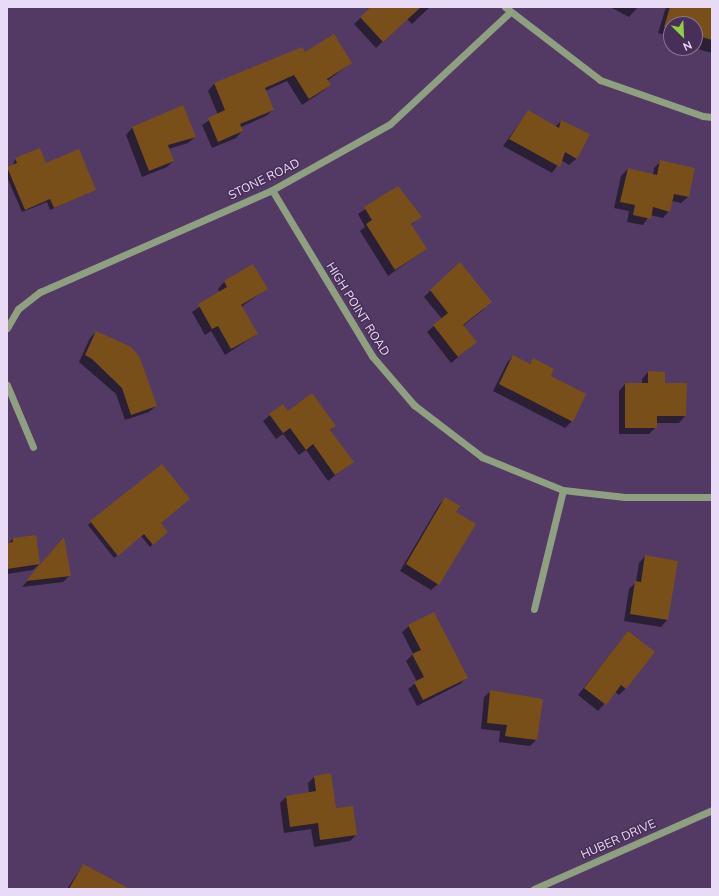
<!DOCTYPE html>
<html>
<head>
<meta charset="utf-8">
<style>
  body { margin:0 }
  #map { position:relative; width:719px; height:896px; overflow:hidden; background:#523a64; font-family:Mulish,sans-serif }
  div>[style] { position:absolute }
  .shadow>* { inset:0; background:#0007 }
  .building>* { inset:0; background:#784f18 }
  .minor>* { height:7px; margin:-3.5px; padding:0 3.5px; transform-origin:3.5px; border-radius:3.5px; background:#8fa080 }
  span { translate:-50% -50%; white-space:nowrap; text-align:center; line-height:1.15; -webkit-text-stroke:3px #482f59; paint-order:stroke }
  .street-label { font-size:12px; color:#e9dbf5 }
  .frame { position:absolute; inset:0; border:8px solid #e9dbf5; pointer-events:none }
  .north { position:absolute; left:663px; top:16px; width:40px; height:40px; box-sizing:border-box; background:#482f59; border:1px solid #887497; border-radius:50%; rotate:156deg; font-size:11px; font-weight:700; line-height:16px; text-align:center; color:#e9dbf5 }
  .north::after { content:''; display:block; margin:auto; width:14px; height:18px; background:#90cd41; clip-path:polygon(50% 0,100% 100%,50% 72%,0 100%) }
</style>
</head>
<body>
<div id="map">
  <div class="shadow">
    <i style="clip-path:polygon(372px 7px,430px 7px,412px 24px,407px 19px,376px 48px,354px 24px)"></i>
    <i style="clip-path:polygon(610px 7px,638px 7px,629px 17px)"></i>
    <i style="clip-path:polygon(666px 7px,712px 8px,712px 53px,694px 48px,695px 24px,671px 24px,671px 37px,658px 33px)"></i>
    <i style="clip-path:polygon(301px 48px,305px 54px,351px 63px,327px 81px,330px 85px,323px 91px,302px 105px,287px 81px,265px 91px,273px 110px,266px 116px,241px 127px,242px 131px,236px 138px,212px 148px,202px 125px,218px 115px,208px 91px,214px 84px)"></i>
    <i style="clip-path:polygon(183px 107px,195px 137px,188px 143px,169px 149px,173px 161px,167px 167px,142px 177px,126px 135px,132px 128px)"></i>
    <i style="clip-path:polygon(528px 111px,555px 127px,561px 121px,588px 135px,576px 159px,569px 165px,561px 160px,552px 173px,503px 146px)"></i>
    <i style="clip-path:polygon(39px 149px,46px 164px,95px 190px,50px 210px,47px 202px,22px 212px,7px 177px,7px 168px,13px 165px,15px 159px)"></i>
    <i style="clip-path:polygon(661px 161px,688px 197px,681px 203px,672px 201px,669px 211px,663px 218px,650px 215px,643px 225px,627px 222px,629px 211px,614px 208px,621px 176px,628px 169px,653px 175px,654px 168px)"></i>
    <i style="clip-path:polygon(398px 187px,420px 217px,411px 225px,426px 249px,388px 276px,360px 231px,365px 227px,358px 214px)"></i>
    <i style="clip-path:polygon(253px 266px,266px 289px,241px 307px,257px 334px,225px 355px,211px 331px,205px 335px,192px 312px,220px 293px,218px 289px,224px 282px)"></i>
    <i style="clip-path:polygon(431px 290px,484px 309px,463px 326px,476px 342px,451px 363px,427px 332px,442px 319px,424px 297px)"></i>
    <i style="clip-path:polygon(96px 332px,156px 406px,149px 412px,125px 420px,116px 394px,79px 362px,90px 338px)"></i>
    <i style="clip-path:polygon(513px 356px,529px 364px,534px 359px,549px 377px,572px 421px,565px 428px,493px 391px,507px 363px)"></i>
    <i style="clip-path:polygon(648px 372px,664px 384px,686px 384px,685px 416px,679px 423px,656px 423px,656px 427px,649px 434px,619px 434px,619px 391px,625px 384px,642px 384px,642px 379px)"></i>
    <i style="clip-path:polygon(288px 412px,335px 426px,330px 431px,352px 462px,328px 481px,306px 450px,299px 455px,283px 434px,276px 439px,263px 421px,270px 415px)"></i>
    <i style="clip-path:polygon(445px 498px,455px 512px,438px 584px,431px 590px,400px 571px,439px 505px)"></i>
    <i style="clip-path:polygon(91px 522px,160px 523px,164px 535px,150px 547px,141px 536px,114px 558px,88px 525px)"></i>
    <i style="clip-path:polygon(13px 539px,39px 564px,33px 570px,7px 574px,7px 544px)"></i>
    <i style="clip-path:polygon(58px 545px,70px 575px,63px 582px,22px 587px)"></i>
    <i style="clip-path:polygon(645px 556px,677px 561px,667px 620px,661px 627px,624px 621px,629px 589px,636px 582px,639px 563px)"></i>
    <i style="clip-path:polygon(409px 626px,467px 677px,460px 684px,417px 706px,408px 689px,417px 682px,406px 661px,413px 654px,402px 632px)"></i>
    <i style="clip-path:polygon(628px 632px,654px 652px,625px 689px,619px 695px,615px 692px,598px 711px,578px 695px)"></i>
    <i style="clip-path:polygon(491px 691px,537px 739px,530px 746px,499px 742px,500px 731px,481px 729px,484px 697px)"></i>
    <i style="clip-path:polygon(314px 777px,335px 810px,356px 835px,350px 841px,314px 847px,311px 829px,284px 833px,280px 803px,287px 796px,309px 793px,308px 783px)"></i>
    <i style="clip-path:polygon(83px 865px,128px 889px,67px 889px)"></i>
  </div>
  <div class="building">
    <i style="clip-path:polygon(371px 7px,421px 7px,383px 42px,360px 17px)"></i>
    <i style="clip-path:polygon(670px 7px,712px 7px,712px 40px,695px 35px,695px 24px,671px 24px,671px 29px,664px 27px)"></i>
    <i style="clip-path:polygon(334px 34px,352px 63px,327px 79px,331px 85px,309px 99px,294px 75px,265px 88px,274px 110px,240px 124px,243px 131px,218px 142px,208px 118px,225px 110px,214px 83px,302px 47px,305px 52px)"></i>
    <i style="clip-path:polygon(183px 105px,196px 137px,168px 145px,174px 161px,149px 171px,132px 127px)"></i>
    <i style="clip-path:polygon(528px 110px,559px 128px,561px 120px,590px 134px,577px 159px,565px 152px,560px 167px,509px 139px)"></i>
    <i style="clip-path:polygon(40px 148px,46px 163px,79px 149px,96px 190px,54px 208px,50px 199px,25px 210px,7px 167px,17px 163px,15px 158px)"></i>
    <i style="clip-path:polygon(660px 160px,695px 168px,689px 197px,674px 194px,670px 212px,653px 207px,651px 219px,633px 215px,635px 205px,620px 202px,628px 168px,657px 175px)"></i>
    <i style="clip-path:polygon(398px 186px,422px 217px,411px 224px,427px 249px,395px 270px,366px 224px,372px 220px,364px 207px)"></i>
    <i style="clip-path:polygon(460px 262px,492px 302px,463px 325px,477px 342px,458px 357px,433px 325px,448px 313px,430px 290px)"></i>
    <i style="clip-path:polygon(253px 264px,268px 289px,241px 305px,258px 334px,231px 349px,218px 326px,212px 329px,198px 304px,227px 287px,224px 281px)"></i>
    <i style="clip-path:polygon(96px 331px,131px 347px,140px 358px,157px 406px,131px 415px,122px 388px,92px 359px,85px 355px)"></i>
    <i style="clip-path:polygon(513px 355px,530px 364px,533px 358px,554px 369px,551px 376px,586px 394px,573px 422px,499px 384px)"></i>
    <i style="clip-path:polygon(648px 371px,665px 372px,665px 383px,687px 383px,686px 416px,657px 416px,657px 428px,625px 428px,625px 383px,648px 383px)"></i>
    <i style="clip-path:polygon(312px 393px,336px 426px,330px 430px,354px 462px,335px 475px,313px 444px,306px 450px,290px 428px,283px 433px,269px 414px,283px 404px,288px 411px)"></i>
    <i style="clip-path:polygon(162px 464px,190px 499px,161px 523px,168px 532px,153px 545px,144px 534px,118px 556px,90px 521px)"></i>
    <i style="clip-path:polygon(445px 497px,460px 506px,456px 512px,476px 524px,439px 585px,406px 564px)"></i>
    <i style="clip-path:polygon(36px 535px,40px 564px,7px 569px,7px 543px,13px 542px,13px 538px)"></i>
    <i style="clip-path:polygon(64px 537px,71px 576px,26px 581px)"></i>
    <i style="clip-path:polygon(645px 555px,678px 561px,668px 620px,630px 614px,635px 581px,641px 582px)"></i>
    <i style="clip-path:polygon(434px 612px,468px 678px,423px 700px,414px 682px,424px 677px,412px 654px,421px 650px,408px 625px)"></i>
    <i style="clip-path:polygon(628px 631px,655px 652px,626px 689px,621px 685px,606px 705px,584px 688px)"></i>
    <i style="clip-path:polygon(490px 690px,543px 699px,537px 740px,505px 736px,507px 725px,487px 723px)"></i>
    <i style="clip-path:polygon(331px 773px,336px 808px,353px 806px,357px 835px,320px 840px,318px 823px,290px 827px,286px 796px,316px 791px,314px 776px)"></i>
    <i style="clip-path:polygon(83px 864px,130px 889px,69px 889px)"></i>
  </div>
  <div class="minor">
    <i style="left:505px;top:7px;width:120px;rotate:37.5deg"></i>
    <i style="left:600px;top:80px;width:109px;rotate:19.3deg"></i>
    <i style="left:703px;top:116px;width:9px;rotate:6deg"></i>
    <i style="left:272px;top:190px;width:194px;rotate:58.9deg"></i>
    <i style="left:372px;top:356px;width:65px;rotate:49.4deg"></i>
    <i style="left:414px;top:405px;width:86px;rotate:37.4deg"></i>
    <i style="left:482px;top:457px;width:87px;rotate:22.2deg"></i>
    <i style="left:563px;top:490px;width:62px;rotate:6.4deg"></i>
    <i style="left:625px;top:497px;width:87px"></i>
    <i style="left:7px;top:328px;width:22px;rotate:-60deg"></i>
    <i style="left:18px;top:309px;width:28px;rotate:-38deg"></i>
    <i style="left:40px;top:292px;width:253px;rotate:-23.7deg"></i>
    <i style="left:272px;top:190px;width:135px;rotate:-29.2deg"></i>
    <i style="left:390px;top:124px;width:164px;rotate:-43deg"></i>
    <i style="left:7px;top:385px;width:67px;rotate:67.2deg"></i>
    <i style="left:534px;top:609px;width:122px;rotate:-76.3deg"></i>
    <i style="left:534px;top:889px;width:195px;rotate:-23.9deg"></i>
  </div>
  <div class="street-label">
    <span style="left:264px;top:179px;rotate:-26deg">STONE ROAD</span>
    <span style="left:358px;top:309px;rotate:58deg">HIGH POINT ROAD</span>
    <span style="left:618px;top:839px;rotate:-24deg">HUBER DRIVE</span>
  </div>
  <div class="frame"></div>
  <div class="north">N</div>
</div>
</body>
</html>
